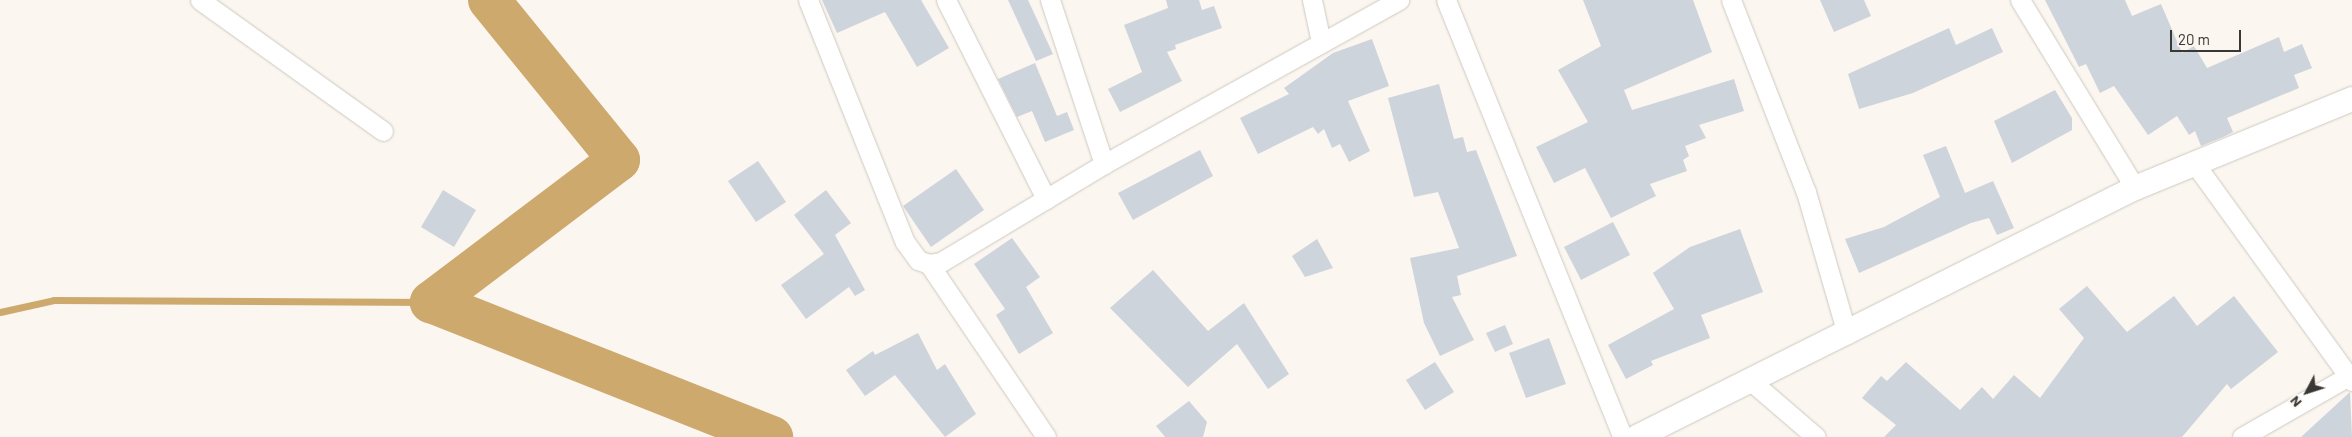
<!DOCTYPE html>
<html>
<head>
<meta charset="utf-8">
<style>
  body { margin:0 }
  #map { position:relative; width:2352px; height:437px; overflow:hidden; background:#fbf6ef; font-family:Barlow,sans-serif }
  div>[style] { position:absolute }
  .stream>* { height:7px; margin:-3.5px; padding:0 3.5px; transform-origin:3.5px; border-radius:3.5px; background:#cda96e }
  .river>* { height:42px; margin:-21px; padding:0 21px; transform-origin:21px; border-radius:21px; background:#cda96e }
  .building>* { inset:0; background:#ced4db }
  .roads { filter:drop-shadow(0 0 1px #cdc9c1) drop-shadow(0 0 1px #cdc9c1) }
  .minor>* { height:19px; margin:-9.5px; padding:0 9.5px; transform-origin:9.5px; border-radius:9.5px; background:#fff }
  .tertiary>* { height:24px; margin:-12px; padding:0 12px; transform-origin:12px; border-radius:12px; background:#fff }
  span { translate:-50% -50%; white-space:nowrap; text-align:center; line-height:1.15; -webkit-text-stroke:4px #fbf6ef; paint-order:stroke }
  .north { position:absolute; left:2282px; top:367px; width:50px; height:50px; -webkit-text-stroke:4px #fbf6ef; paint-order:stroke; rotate:230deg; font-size:14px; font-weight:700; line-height:20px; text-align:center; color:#3a3835 }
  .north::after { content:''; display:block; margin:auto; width:18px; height:22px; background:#3a3835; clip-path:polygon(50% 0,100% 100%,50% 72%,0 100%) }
  .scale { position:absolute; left:2170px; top:30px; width:71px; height:22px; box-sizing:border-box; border:2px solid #3a3835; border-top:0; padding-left:6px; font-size:15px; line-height:18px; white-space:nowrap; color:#3a3835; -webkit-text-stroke:4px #fbf6ef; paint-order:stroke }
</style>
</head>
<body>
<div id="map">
  <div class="stream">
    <i style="left:0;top:312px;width:55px;rotate:-12.5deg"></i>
    <i style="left:54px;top:300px;width:377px;rotate:0.3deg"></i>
  </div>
  <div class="river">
    <i style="left:489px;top:0;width:206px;rotate:50.9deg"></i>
    <i style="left:619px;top:160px;width:236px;rotate:142.9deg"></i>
    <i style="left:431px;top:302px;width:367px;rotate:21.6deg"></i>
  </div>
  <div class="building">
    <i style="clip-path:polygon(822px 0,921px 0,949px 48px,917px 67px,885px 12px,837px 33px)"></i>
    <i style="clip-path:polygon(1008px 0,1028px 0,1053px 54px,1036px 61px)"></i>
    <i style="clip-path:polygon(1166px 0,1199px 0,1202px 10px,1214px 6px,1222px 28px,1175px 45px,1176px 49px,1167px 52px,1182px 81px,1120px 112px,1108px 89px,1142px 72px,1124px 25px,1168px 8px)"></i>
    <i style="clip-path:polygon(1583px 0,1693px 0,1712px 52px,1624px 90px,1632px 110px,1734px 79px,1744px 111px,1699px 125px,1706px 138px,1685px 146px,1689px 156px,1683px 160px,1687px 171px,1650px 184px,1656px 196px,1611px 218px,1585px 168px,1554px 183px,1536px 147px,1588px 122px,1558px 70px,1601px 46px)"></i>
    <i style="clip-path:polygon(1820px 0,1864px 0,1871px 16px,1834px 32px)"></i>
    <i style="clip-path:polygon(2045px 0,2125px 0,2132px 16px,2161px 4px,2182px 53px,2194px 46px,2207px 68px,2279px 37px,2284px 52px,2302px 44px,2312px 68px,2294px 75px,2299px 88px,2227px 118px,2233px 132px,2223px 137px,2201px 146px,2195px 131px,2189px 135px,2177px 116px,2148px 135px,2114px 86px,2100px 93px,2086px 64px,2079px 67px)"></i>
    <i style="clip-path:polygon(1949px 28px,1956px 45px,1992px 28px,2003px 52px,1913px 93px,1859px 109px,1848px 74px)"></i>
    <i style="clip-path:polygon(1372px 39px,1389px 86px,1348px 101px,1370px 151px,1349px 162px,1340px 144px,1332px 148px,1324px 129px,1318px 134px,1313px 127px,1258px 154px,1240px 118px,1289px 94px,1284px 88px,1333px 53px)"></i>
    <i style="clip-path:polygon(1035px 63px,1057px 116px,1067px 112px,1074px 130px,1045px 142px,1032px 111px,1017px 117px,998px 79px)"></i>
    <i style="clip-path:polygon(1439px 84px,1454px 139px,1463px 137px,1467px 152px,1476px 150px,1517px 256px,1457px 276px,1461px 295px,1452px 297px,1474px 340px,1440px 356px,1424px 323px,1410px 258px,1459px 248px,1438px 192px,1414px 197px,1388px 98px)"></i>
    <i style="clip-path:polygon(2055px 90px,2072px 118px,2072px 130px,2012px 163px,1994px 121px)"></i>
    <i style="clip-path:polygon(1946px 146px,1965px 193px,1993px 181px,2014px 228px,1997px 235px,1989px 218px,1971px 223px,1859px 273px,1845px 239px,1884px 227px,1940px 197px,1923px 155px)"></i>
    <i style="clip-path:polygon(1200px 150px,1213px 176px,1133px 220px,1118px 193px)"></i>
    <i style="clip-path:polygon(758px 161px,786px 202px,756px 222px,728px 181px)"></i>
    <i style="clip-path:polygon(956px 169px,984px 210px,931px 247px,903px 206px)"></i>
    <i style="clip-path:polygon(443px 190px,476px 210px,454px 247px,421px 227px)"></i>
    <i style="clip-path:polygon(826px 190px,851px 223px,835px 235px,865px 290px,855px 296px,849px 287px,806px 319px,781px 285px,824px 254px,794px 215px)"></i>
    <i style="clip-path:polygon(1613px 222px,1630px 255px,1581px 280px,1564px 247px)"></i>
    <i style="clip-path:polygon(1740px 229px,1763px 292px,1701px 315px,1710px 338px,1651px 361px,1653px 365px,1626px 379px,1608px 345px,1674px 309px,1653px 273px,1690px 247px)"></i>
    <i style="clip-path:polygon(1012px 238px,1040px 277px,1026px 287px,1053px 333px,1019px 354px,996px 315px,1005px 309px,974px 264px)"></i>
    <i style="clip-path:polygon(1317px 239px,1333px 268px,1305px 277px,1292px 256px)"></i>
    <i style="clip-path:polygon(1153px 270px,1208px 331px,1244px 303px,1289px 374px,1268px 389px,1237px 344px,1188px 387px,1110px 308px)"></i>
    <i style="clip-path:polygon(2087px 286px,2127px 332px,2174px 296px,2197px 326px,2234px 296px,2278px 352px,2231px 389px,2227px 384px,2182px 437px,1884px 437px,1896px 425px,1862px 398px,1881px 376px,1887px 381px,1906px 362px,1960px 410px,1982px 387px,1993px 399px,2014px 375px,2040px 398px,2084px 338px,2059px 309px)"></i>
    <i style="clip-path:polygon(1505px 325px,1513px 344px,1495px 352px,1486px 333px)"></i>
    <i style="clip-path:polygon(918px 333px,937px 370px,945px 364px,976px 414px,945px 437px,895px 375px,865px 396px,846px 370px,873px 351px,875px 355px)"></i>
    <i style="clip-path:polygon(1549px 338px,1566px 384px,1526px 398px,1509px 353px)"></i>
    <i style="clip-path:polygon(1435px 362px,1454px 392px,1425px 410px,1406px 380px)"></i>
    <i style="clip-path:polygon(2350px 392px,2352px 437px,2301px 437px)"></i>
    <i style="clip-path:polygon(1189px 401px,1207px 422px,1203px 437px,1165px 437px,1156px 426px)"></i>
  </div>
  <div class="roads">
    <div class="minor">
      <i style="left:200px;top:0;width:225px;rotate:35.6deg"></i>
      <i style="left:808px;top:0;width:261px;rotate:68.2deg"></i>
      <i style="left:905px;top:242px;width:22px;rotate:54deg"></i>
      <i style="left:918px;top:260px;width:12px;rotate:20deg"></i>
      <i style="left:929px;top:264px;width:12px;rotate:-9deg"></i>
      <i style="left:941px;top:262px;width:190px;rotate:-31deg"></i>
      <i style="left:1104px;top:164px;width:338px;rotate:-29.1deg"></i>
      <i style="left:946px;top:0;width:223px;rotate:63.3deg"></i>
      <i style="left:1050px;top:0;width:173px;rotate:71.8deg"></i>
      <i style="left:1312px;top:0;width:43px;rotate:77.9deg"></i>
      <i style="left:1446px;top:0;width:471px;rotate:68deg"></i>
      <i style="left:1731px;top:0;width:206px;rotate:68.7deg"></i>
      <i style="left:1806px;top:192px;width:148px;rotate:73.9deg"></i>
      <i style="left:2020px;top:0;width:220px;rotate:58.5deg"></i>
      <i style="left:2195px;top:164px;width:268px;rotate:54.1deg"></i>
      <i style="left:929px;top:264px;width:209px;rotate:55.9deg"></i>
      <i style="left:1752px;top:382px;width:84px;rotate:40.7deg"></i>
      <i style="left:2242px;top:437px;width:127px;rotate:-29.8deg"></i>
    </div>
    <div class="tertiary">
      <i style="left:1637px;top:437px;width:557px;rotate:-26.57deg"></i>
      <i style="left:2135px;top:188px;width:235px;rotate:-22.3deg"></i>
    </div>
  </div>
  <div class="north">N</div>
  <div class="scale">20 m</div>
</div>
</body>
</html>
